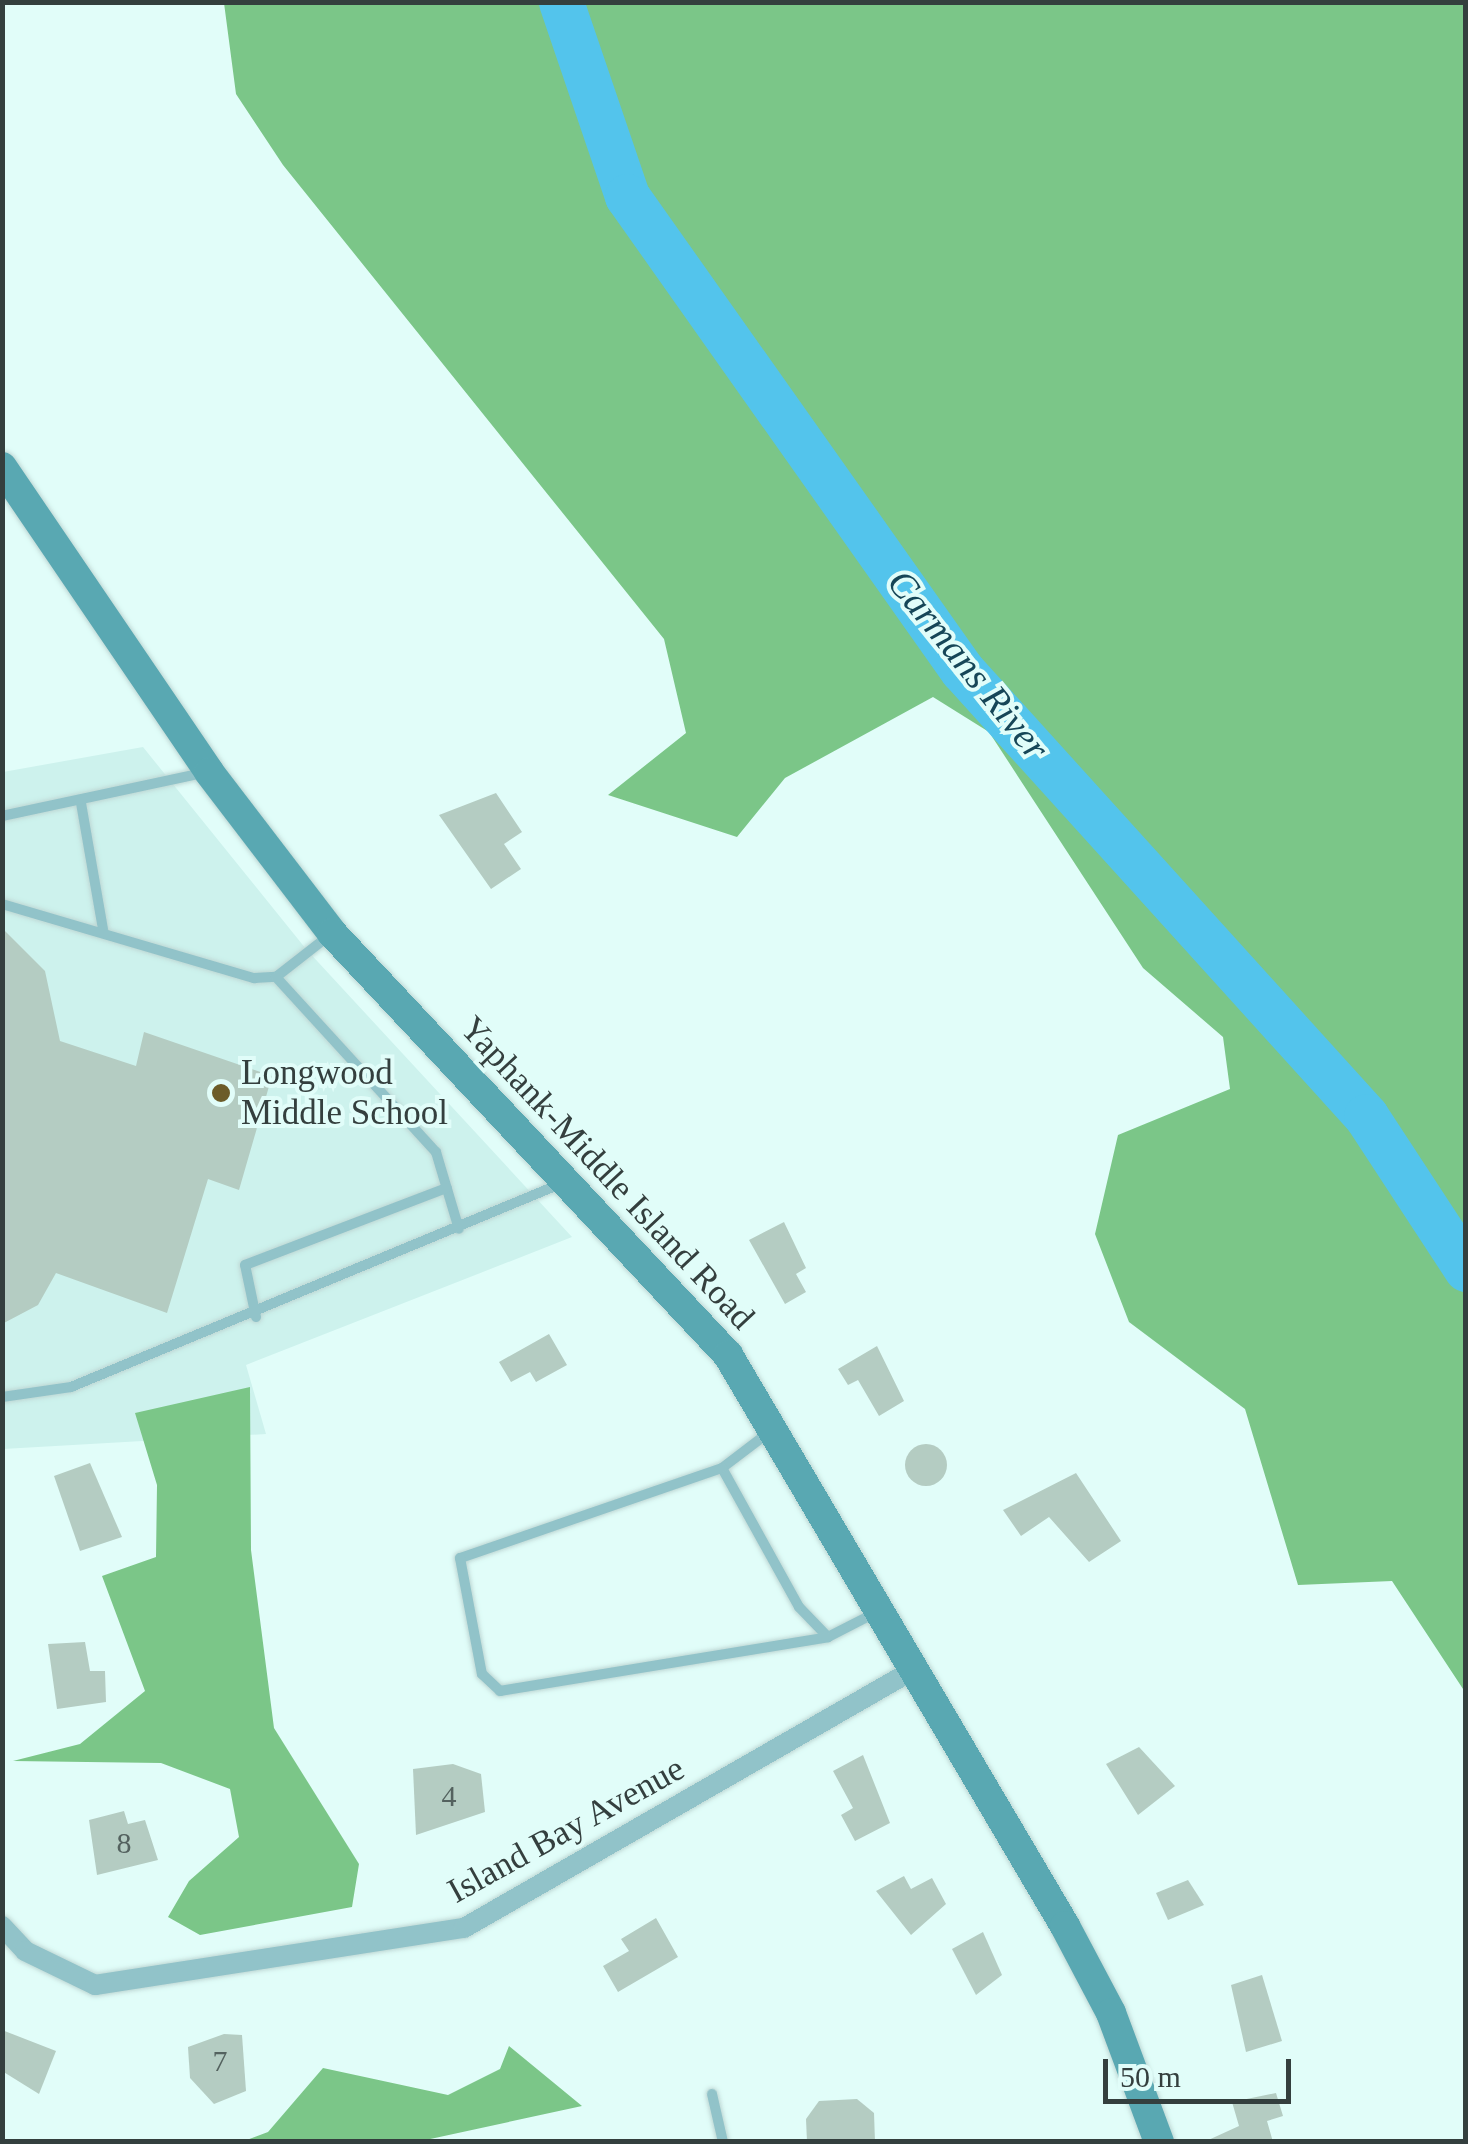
<!DOCTYPE html>
<html>
<head>
<meta charset="utf-8">
<style>
  body { margin:0 }
  #map { position:relative; width:1468px; height:2144px; overflow:hidden; background:#e1fdf9; font-family:Georgia,serif }
  div>[style] { position:absolute }
  .built>* { inset:0; background:#cdf2ed }
  .forest>* { inset:0; background:#7bc688 }
  .river>* { height:45px; margin:-22.5px; padding:0 22.5px; transform-origin:22.5px; border-radius:22.5px; background:#53c4ec }
  .building>* { inset:0; background:#b4ccc2 }
  .round { border-radius:50% }
  .roads { filter:drop-shadow(0 0 2px #bed7d4) drop-shadow(0 0 2px #bed7d4) }
  .service>* { height:10px; margin:-5px; padding:0 5px; transform-origin:5px; border-radius:5px; background:#91c3c9 }
  .minor>* { height:20px; margin:-10px; padding:0 10px; transform-origin:10px; border-radius:10px; background:#91c3c9 }
  .secondary>* { height:30px; margin:-15px; padding:0 15px; transform-origin:15px; border-radius:15px; background:#59a8b2 }
  .dots>* { width:28px; height:28px; translate:-50% -50%; box-sizing:border-box; border:5px solid #e1fdf9; border-radius:50% }
  span { translate:-50% -50%; white-space:nowrap; text-align:center; line-height:1.15; -webkit-text-stroke:8px #e1fdf9; paint-order:stroke }
  .number-label { font-size:30px; color:#54625f }
  .number-label span { -webkit-text-stroke-width:0 }
  .poi-label { font-size:35px; color:#343f3e }
  .left { translate:0 -50%; text-align:left }
  .street-label { font-size:35px; color:#343f3e }
  .water-label { font-size:38px; color:#164657; font-style:italic }
  .frame { position:absolute; inset:0; border:5px solid #343f3e; pointer-events:none }
  .scale { position:absolute; left:1103px; top:2059px; width:188px; height:45px; box-sizing:border-box; border:5px solid #343f3e; border-top:0; padding-left:12px; font-size:30px; line-height:35px; white-space:nowrap; color:#343f3e; -webkit-text-stroke:8px #e1fdf9; paint-order:stroke }
</style>
</head>
<body>
<div id="map">
  <div class="built">
    <i style="clip-path:polygon(143px 747px,306px 949px,572px 1237px,246px 1365px,266px 1434px,3px 1449px,3px 772px)"></i>
  </div>
  <div class="forest">
    <i style="clip-path:polygon(224px 3px,1465px 3px,1465px 1692px,1392px 1581px,1298px 1585px,1245px 1409px,1129px 1322px,1095px 1234px,1118px 1135px,1230px 1089px,1223px 1037px,1143px 968px,989px 732px,933px 697px,785px 778px,737px 837px,608px 795px,686px 733px,664px 639px,283px 165px,236px 94px)"></i>
    <i style="clip-path:polygon(250px 1387px,251px 1550px,274px 1728px,359px 1864px,352px 1907px,200px 1935px,168px 1917px,189px 1881px,239px 1837px,230px 1789px,161px 1763px,13px 1761px,80px 1744px,145px 1691px,102px 1576px,156px 1557px,157px 1485px,135px 1413px)"></i>
    <i style="clip-path:polygon(509px 2046px,582px 2106px,421px 2141px,244px 2141px,268px 2132px,323px 2068px,448px 2095px,500px 2069px)"></i>
  </div>
  <div class="river">
    <i style="left:561px;top:2px;width:205px;rotate:71.2deg"></i>
    <i style="left:627px;top:196px;width:580px;rotate:54.75deg"></i>
    <i style="left:962px;top:670px;width:602px;rotate:47.83deg"></i>
    <i style="left:1366px;top:1116px;width:183px;rotate:56.8deg"></i>
  </div>
  <div class="building">
    <i style="clip-path:polygon(496px 793px,522px 832px,504px 844px,521px 869px,491px 889px,439px 815px)"></i>
    <i style="clip-path:polygon(2px 928px,45px 971px,60px 1041px,136px 1066px,144px 1032px,272px 1076px,239px 1190px,208px 1179px,167px 1313px,56px 1273px,38px 1305px,2px 1324px)"></i>
    <i style="clip-path:polygon(784px 1222px,806px 1268px,796px 1274px,806px 1292px,785px 1304px,749px 1240px)"></i>
    <i style="clip-path:polygon(549px 1334px,567px 1365px,536px 1382px,530px 1372px,511px 1382px,499px 1362px)"></i>
    <i style="clip-path:polygon(877px 1346px,904px 1401px,879px 1416px,858px 1380px,848px 1385px,838px 1369px)"></i>
    <i class="round" style="left:905px;top:1444px;width:42px;height:42px"></i>
    <i style="clip-path:polygon(90px 1463px,122px 1537px,80px 1551px,54px 1476px)"></i>
    <i style="clip-path:polygon(1076px 1473px,1121px 1541px,1089px 1562px,1049px 1517px,1021px 1536px,1003px 1510px)"></i>
    <i style="clip-path:polygon(85px 1642px,90px 1671px,105px 1671px,106px 1702px,57px 1709px,48px 1644px)"></i>
    <i style="clip-path:polygon(1139px 1747px,1175px 1786px,1138px 1815px,1106px 1764px)"></i>
    <i style="clip-path:polygon(863px 1755px,890px 1823px,855px 1841px,841px 1815px,853px 1808px,833px 1771px)"></i>
    <i style="clip-path:polygon(453px 1764px,481px 1774px,485px 1812px,416px 1835px,413px 1769px)"></i>
    <i style="clip-path:polygon(124px 1811px,128px 1824px,145px 1820px,158px 1860px,97px 1875px,89px 1820px)"></i>
    <i style="clip-path:polygon(904px 1876px,911px 1889px,932px 1878px,946px 1904px,911px 1935px,876px 1891px)"></i>
    <i style="clip-path:polygon(1188px 1880px,1204px 1905px,1168px 1920px,1156px 1893px)"></i>
    <i style="clip-path:polygon(656px 1918px,678px 1957px,618px 1992px,603px 1966px,629px 1951px,621px 1939px)"></i>
    <i style="clip-path:polygon(983px 1932px,1002px 1975px,976px 1995px,952px 1949px)"></i>
    <i style="clip-path:polygon(1262px 1975px,1282px 2041px,1246px 2052px,1231px 1985px)"></i>
    <i style="clip-path:polygon(2px 2030px,56px 2051px,39px 2094px,2px 2071px)"></i>
    <i style="clip-path:polygon(224px 2034px,242px 2035px,246px 2091px,214px 2104px,190px 2078px,188px 2047px)"></i>
    <i style="clip-path:polygon(1276px 2093px,1283px 2116px,1267px 2121px,1273px 2142px,1204px 2142px,1239px 2126px,1232px 2102px)"></i>
    <i style="clip-path:polygon(857px 2099px,874px 2113px,875px 2142px,807px 2142px,806px 2119px,819px 2101px)"></i>
  </div>
  <div class="roads">
    <div class="service">
      <i style="left:81px;top:803px;width:128px;rotate:80.1deg"></i>
      <i style="left:2px;top:816px;width:206px;rotate:-12.1deg"></i>
      <i style="left:2px;top:904px;width:263px;rotate:16.4deg"></i>
      <i style="left:254px;top:978px;width:22px;rotate:-3deg"></i>
      <i style="left:276px;top:977px;width:70px;rotate:-38deg"></i>
      <i style="left:276px;top:977px;width:237px;rotate:47.6deg"></i>
      <i style="left:436px;top:1152px;width:80px;rotate:73.4deg"></i>
      <i style="left:256px;top:1317px;width:53px;rotate:-101.9deg"></i>
      <i style="left:245px;top:1265px;width:216px;rotate:-20.9deg"></i>
      <i style="left:2px;top:1397px;width:70px;rotate:-8.2deg"></i>
      <i style="left:71px;top:1387px;width:529px;rotate:-22.54deg"></i>
      <i style="left:768px;top:1433px;width:58px;rotate:142.7deg"></i>
      <i style="left:722px;top:1468px;width:159px;rotate:61deg"></i>
      <i style="left:799px;top:1607px;width:42px;rotate:46deg"></i>
      <i style="left:828px;top:1637px;width:53px;rotate:-27.1deg"></i>
      <i style="left:722px;top:1468px;width:277px;rotate:161deg"></i>
      <i style="left:460px;top:1558px;width:118px;rotate:79.3deg"></i>
      <i style="left:482px;top:1674px;width:25px;rotate:43deg"></i>
      <i style="left:500px;top:1691px;width:332px;rotate:-9.3deg"></i>
      <i style="left:712px;top:2094px;width:49px;rotate:77.1deg"></i>
    </div>
    <div class="minor">
      <i style="left:2px;top:1926px;width:34px;rotate:47deg"></i>
      <i style="left:25px;top:1951px;width:78px;rotate:25.9deg"></i>
      <i style="left:95px;top:1985px;width:373px;rotate:-8.8deg"></i>
      <i style="left:464px;top:1928px;width:518px;rotate:-29.88deg"></i>
    </div>
    <div class="secondary">
      <i style="left:2px;top:467px;width:369px;rotate:55.8deg"></i>
      <i style="left:209px;top:772px;width:203px;rotate:52.6deg"></i>
      <i style="left:332px;top:933px;width:579px;rotate:46.82deg"></i>
      <i style="left:728px;top:1355px;width:663px;rotate:59.45deg"></i>
      <i style="left:1065px;top:1926px;width:98px;rotate:62.1deg"></i>
      <i style="left:1111px;top:2013px;width:138px;rotate:69.6deg"></i>
    </div>
  </div>
  <div class="dots">
    <i style="left:221px;top:1093px;background:#6c5c29"></i>
  </div>
  <div class="number-label">
    <span style="left:449px;top:1796px">4</span>
    <span style="left:124px;top:1843px">8</span>
    <span style="left:220px;top:2061px">7</span>
  </div>
  <div class="poi-label">
    <span class="left" style="left:241px;top:1093px">Longwood<br>Middle School</span>
  </div>
  <div class="street-label">
    <span style="left:607px;top:1173px;rotate:47deg">Yaphank-Middle Island Road</span>
    <span style="left:566px;top:1830px;rotate:-29deg">Island Bay Avenue</span>
  </div>
  <div class="water-label">
    <span style="left:968px;top:665px;rotate:51deg">Carmans River</span>
  </div>
  <div class="frame"></div>
  <div class="scale">50 m</div>
</div>
</body>
</html>
